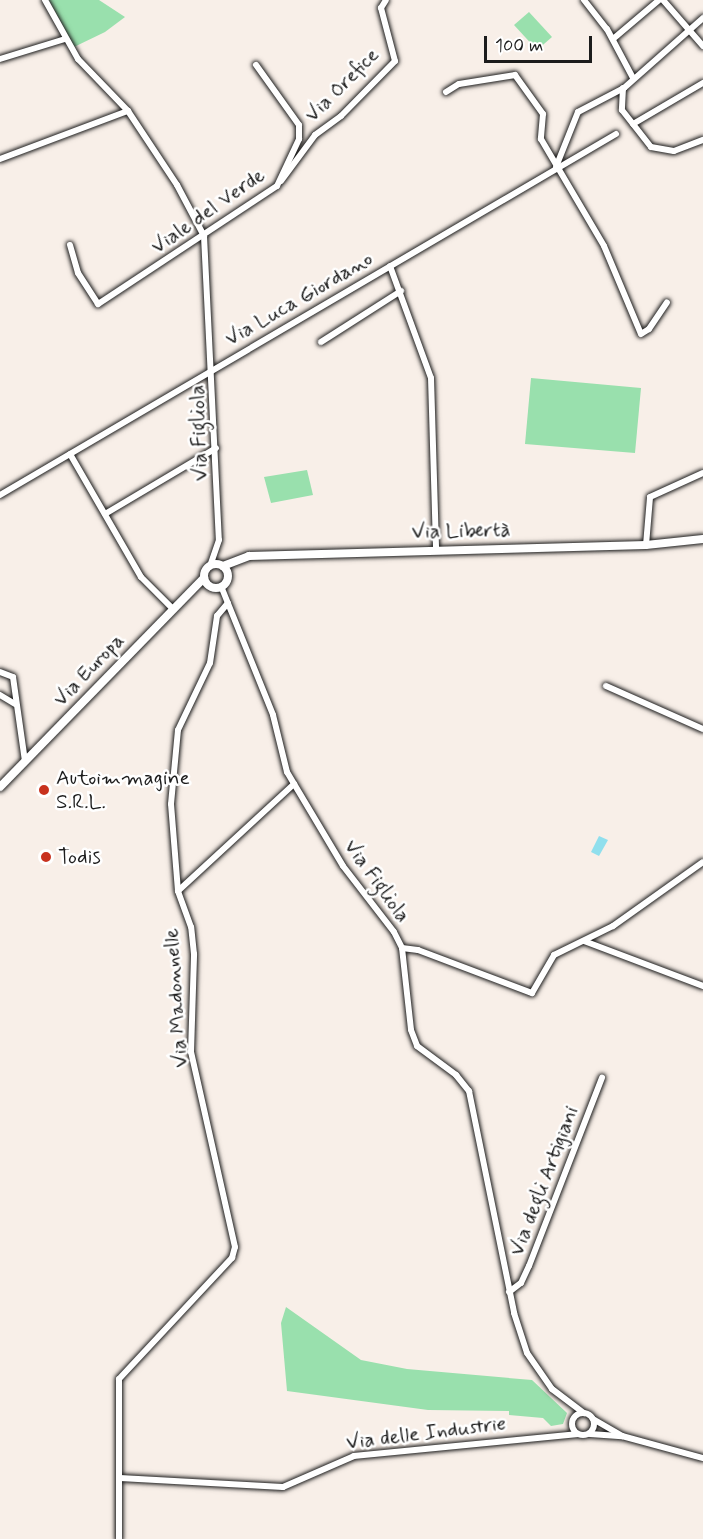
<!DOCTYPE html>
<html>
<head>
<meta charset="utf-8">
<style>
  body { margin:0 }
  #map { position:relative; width:703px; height:1539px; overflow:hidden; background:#f8efe8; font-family:Mynerve,sans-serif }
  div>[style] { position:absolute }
  .green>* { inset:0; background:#99e0ad }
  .water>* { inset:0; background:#90dfed }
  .roads { filter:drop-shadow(0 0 2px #1c1c1c) drop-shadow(0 0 2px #1c1c1c) }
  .minor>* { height:6px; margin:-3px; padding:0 3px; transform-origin:3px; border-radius:3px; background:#fff }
  .minor>.ring { margin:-3px; padding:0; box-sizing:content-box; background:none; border:6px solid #fff; border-radius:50% }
  .tertiary>* { height:8px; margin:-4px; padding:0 4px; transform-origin:4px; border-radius:4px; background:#fff }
  .tertiary>.ring { margin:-4px; padding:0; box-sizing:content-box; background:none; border:8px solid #fff; border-radius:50% }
  .dots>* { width:16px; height:16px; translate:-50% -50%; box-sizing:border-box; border:3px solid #fff; border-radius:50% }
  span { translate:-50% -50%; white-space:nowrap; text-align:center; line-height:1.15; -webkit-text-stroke:5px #fff; paint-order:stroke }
  .street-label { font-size:21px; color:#1c1c1c }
  .poi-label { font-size:21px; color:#1c1c1c }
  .left { translate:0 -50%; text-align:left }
  .scale { position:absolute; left:484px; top:36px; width:108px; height:27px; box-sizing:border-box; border:3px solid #1c1c1c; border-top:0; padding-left:8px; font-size:18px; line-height:21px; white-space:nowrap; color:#1c1c1c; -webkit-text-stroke:4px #fff; paint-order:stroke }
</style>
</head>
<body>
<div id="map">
  <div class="green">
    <i style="clip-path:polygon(49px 0,99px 0,125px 17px,105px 32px,74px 47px)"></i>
    <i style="clip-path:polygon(529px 12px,552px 37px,537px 50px,514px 25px)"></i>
    <i style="clip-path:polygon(531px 378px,641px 388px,635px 453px,525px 444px)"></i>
    <i style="clip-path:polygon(307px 470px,313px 495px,271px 503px,264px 477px)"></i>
    <i style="clip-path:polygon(286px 1307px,361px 1360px,407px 1369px,532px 1380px,567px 1413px,563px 1424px,551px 1426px,543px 1418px,509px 1415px,509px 1411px,428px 1410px,287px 1391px,281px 1323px)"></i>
  </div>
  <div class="water">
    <i style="clip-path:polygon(599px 836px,608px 840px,599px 856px,591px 852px)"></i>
  </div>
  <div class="roads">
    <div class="minor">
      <i style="left:45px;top:0;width:68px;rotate:60.8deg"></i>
      <i style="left:78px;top:59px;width:72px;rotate:46.1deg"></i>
      <i style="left:128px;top:111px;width:89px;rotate:56.5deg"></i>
      <i style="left:177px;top:185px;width:58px;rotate:62.1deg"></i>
      <i style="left:204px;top:236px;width:304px;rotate:87.2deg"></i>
      <i style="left:219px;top:540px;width:28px;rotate:109deg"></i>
      <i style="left:584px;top:0;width:37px;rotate:52deg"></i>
      <i style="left:607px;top:29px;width:55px;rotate:62deg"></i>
      <i style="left:663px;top:0;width:61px;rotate:49deg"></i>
      <i style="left:613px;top:39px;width:60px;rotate:-40.3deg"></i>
      <i style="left:0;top:59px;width:68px;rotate:-17.1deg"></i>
      <i style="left:623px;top:88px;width:22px;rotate:93deg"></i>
      <i style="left:622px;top:110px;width:47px;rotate:51.9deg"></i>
      <i style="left:651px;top:147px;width:23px;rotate:10deg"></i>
      <i style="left:674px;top:151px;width:31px;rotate:-21deg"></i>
      <i style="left:446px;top:92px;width:15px;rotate:-32deg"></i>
      <i style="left:459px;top:84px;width:57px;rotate:-9.1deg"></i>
      <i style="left:515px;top:75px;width:48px;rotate:54.3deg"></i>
      <i style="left:543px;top:114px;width:25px;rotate:95deg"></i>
      <i style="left:541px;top:139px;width:124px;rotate:59.5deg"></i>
      <i style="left:604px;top:246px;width:95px;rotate:67.2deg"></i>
      <i style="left:641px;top:334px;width:9px;rotate:-32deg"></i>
      <i style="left:649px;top:329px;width:32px;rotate:-56deg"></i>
      <i style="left:633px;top:124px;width:81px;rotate:-30.4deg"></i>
      <i style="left:0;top:159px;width:137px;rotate:-20.6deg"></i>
      <i style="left:556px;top:167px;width:59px;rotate:-68.2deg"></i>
      <i style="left:578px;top:112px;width:52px;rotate:-27.6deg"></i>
      <i style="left:624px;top:88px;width:106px;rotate:-41.5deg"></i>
      <i style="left:281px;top:181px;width:57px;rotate:-53.5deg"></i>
      <i style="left:315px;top:135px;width:32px;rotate:-36deg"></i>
      <i style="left:341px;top:116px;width:77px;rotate:-45.5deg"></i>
      <i style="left:395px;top:61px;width:55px;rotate:-104.8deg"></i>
      <i style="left:381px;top:8px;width:9px;rotate:-58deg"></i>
      <i style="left:70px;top:245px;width:29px;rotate:74deg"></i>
      <i style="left:78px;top:273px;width:37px;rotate:57deg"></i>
      <i style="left:98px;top:304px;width:214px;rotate:-33.4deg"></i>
      <i style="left:277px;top:186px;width:52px;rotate:-64.9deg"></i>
      <i style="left:299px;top:139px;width:14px;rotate:-90deg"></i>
      <i style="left:299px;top:125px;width:74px;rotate:-125.6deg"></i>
      <i style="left:390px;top:266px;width:119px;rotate:69.9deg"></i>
      <i style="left:431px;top:378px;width:171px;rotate:88.3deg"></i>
      <i style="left:321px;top:342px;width:95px;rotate:-32.5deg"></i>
      <i style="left:70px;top:454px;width:142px;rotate:60deg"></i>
      <i style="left:141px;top:577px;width:45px;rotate:45deg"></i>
      <i style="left:0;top:495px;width:714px;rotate:-30.37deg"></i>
      <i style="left:105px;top:514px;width:129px;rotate:-30.7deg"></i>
      <i style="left:646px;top:545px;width:48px;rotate:-85.2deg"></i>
      <i style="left:650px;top:497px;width:58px;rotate:-24.4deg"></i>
      <i style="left:221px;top:586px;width:139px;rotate:68deg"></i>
      <i style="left:273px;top:715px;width:59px;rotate:76.2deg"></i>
      <i style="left:287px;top:772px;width:109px;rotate:59.2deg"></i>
      <i style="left:343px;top:866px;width:83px;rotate:52.3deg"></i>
      <i style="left:394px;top:932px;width:18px;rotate:63deg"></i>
      <i style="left:402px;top:948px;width:82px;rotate:83.7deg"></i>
      <i style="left:411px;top:1030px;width:17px;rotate:69deg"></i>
      <i style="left:417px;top:1046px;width:49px;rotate:36.6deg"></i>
      <i style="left:456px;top:1075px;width:21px;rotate:51deg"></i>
      <i style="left:469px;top:1091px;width:227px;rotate:78.5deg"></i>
      <i style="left:514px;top:1313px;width:42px;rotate:72deg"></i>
      <i style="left:527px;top:1353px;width:44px;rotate:55.2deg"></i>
      <i style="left:552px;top:1389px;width:40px;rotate:37deg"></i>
      <i style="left:0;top:672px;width:14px;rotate:21deg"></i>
      <i style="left:13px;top:677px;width:85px;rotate:81.9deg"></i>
      <i style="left:606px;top:686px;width:106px;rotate:23.9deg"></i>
      <i style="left:0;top:695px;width:17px;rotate:31deg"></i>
      <i style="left:178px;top:891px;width:158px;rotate:-42.7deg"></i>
      <i style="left:584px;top:941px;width:127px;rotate:20.7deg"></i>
      <i style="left:402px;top:948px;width:16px;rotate:7deg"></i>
      <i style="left:418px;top:950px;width:122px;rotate:20.7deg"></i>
      <i style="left:532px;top:993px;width:44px;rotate:-59.9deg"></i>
      <i style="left:554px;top:955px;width:66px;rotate:-26.2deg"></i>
      <i style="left:613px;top:926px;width:110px;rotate:-35.4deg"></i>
      <i style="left:509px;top:1292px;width:15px;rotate:-37deg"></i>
      <i style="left:521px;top:1283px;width:19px;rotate:-65deg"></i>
      <i style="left:529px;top:1266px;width:202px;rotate:-68.8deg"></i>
      <i class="ring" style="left:572px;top:1413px;width:16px;height:16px"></i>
      <i style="left:593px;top:1419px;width:34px;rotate:30deg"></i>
      <i style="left:622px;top:1436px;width:84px;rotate:15.2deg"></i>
      <i style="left:590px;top:1434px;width:32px;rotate:4deg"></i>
      <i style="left:120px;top:1478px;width:163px;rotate:3.2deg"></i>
      <i style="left:283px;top:1487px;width:77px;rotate:-23.6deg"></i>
      <i style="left:354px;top:1456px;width:225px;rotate:-5.6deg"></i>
      <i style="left:119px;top:1539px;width:160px;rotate:-90deg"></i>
      <i style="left:119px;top:1379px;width:166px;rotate:-47deg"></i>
      <i style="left:232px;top:1258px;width:11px;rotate:-75deg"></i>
      <i style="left:235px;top:1247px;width:200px;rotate:-102.7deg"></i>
      <i style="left:191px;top:1052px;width:98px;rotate:-88.2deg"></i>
      <i style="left:194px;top:954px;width:27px;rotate:-96deg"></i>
      <i style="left:191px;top:927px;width:38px;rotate:-110deg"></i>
      <i style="left:178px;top:891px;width:87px;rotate:-94.6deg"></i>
      <i style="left:171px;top:804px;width:74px;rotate:-84.6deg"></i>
      <i style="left:178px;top:730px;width:74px;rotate:-64.5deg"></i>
      <i style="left:210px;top:663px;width:48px;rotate:-81.5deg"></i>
      <i style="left:217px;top:616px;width:17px;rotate:-50deg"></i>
    </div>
    <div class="tertiary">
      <i class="ring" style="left:204px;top:564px;width:16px;height:16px"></i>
      <i style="left:223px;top:566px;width:28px;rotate:-21deg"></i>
      <i style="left:249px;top:556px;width:397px;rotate:-1.6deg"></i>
      <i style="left:646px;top:545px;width:57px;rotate:-6deg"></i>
      <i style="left:0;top:787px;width:292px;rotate:-45.7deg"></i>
    </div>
  </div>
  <div class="dots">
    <i style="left:44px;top:790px;background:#c8321e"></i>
    <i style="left:46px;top:857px;background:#c8321e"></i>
  </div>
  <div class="street-label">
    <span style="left:342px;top:85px;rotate:-45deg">Via Orefice</span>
    <span style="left:208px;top:211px;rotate:-35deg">Viale del Verde</span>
    <span style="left:299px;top:299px;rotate:-30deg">Via Luca Giordano</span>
    <span style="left:199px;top:433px;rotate:-92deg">Via Figliola</span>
    <span style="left:461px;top:531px;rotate:-1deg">Via Libertà</span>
    <span style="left:89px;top:670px;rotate:-46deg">Via Europa</span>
    <span style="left:377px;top:881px;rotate:54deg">Via Figliola</span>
    <span style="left:176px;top:998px;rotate:-94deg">Via Madonnelle</span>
    <span style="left:544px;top:1181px;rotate:-69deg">Via degli Artigiani</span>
    <span style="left:426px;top:1433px;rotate:-7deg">Via delle Industrie</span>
  </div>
  <div class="poi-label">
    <span class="left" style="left:56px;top:790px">Autoimmagine<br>S.R.L.</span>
    <span class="left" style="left:58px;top:857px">Todis</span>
  </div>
  <div class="scale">100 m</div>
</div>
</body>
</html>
